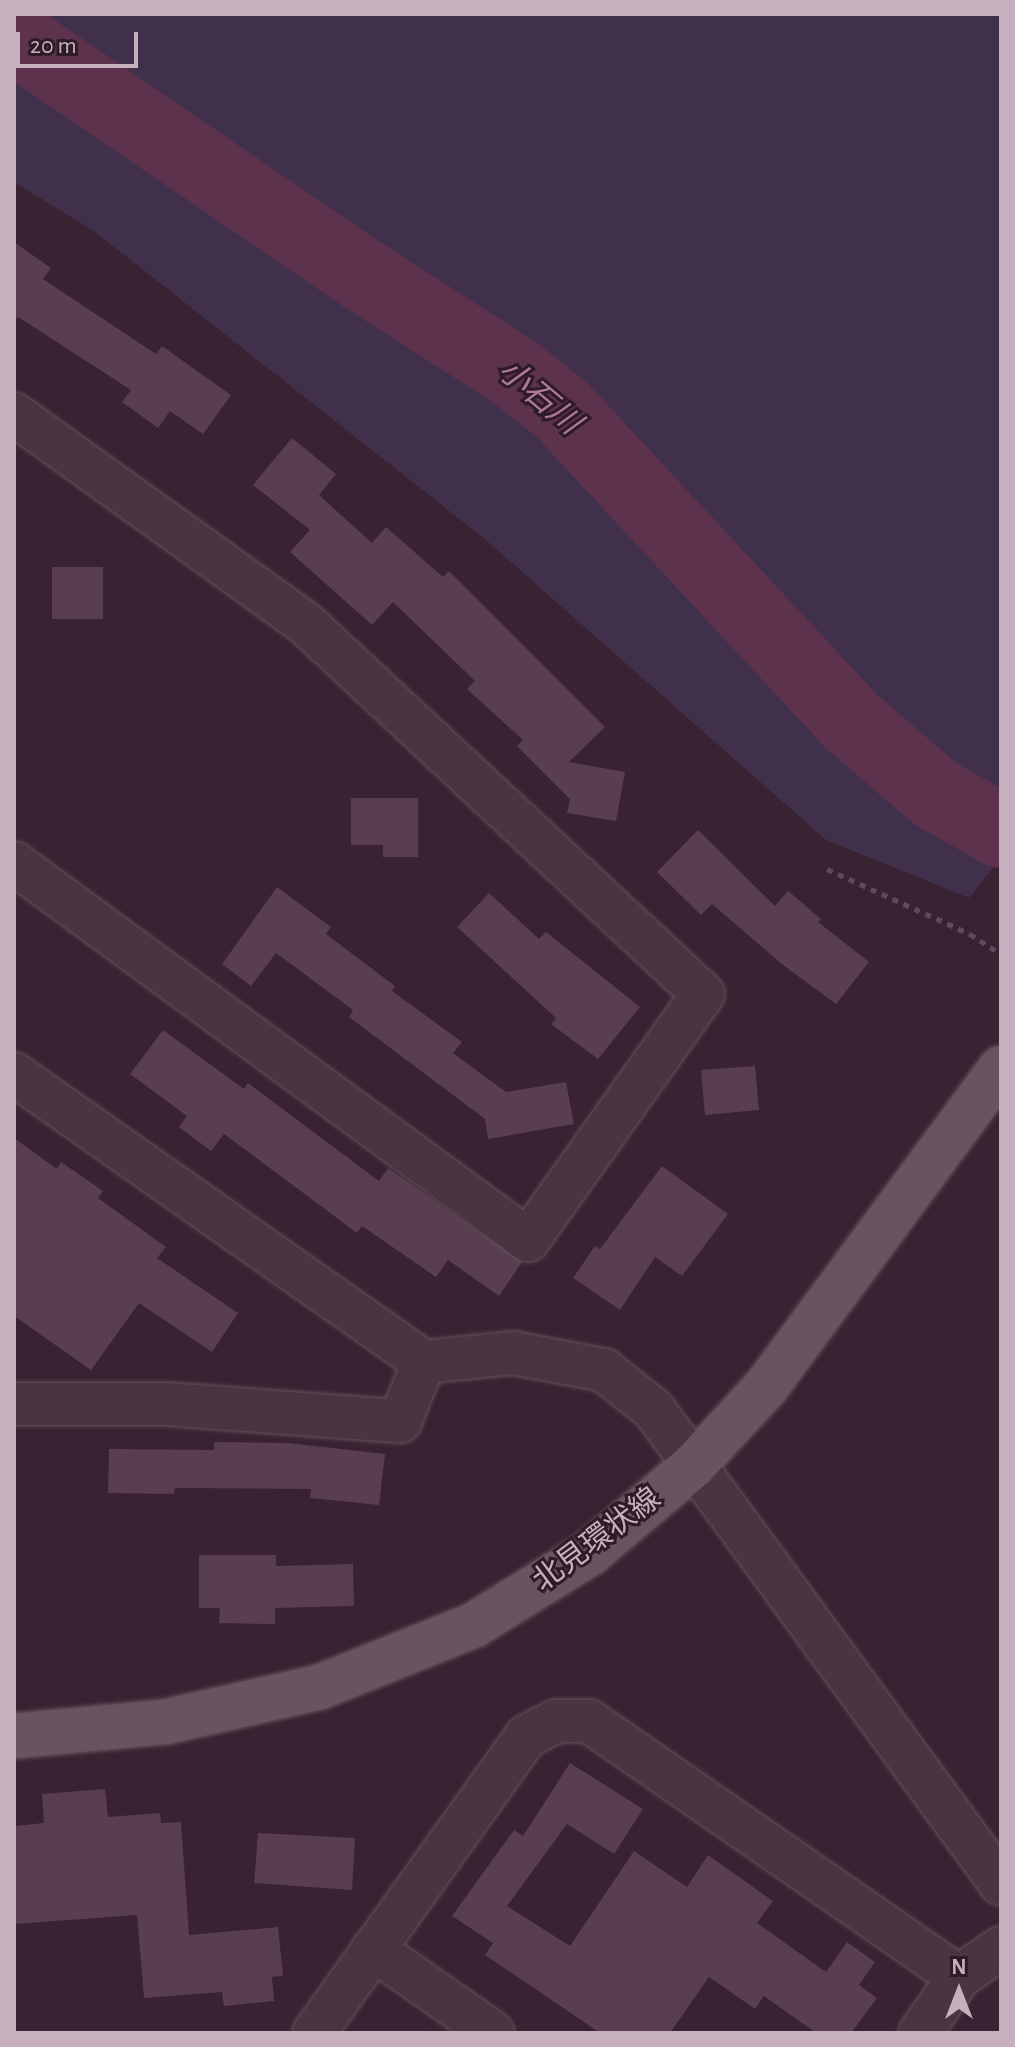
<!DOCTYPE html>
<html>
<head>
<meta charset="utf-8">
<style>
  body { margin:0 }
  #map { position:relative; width:1015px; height:2047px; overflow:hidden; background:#392231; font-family:"Alegreya Sans","Noto Sans JP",sans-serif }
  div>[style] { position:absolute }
  .green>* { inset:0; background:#41304b }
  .river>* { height:74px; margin:-37px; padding:0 37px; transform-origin:37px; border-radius:37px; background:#5c324c }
  .building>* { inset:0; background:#593e50 }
  .path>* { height:5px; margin-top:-2.5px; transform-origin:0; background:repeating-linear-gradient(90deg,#5e4a5f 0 6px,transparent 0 12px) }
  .roads { filter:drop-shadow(0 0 2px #64505d) drop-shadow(0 0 2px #64505d) }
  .minor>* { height:42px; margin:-21px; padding:0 21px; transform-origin:21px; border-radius:21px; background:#493542 }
  .major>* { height:44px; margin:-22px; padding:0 22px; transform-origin:22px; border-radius:22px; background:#6a5361 }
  span { translate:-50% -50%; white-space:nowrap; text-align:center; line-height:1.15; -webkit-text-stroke:6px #2e1b27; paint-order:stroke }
  .street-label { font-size:30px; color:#c6b0bd }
  .water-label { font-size:32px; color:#ae789a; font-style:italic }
  .frame { position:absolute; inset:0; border:16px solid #c6b0bd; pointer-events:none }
  .north { position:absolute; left:919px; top:1951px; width:80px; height:80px; -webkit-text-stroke:6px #2e1b27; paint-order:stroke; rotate:0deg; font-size:22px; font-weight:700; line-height:32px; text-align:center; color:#c6b0bd }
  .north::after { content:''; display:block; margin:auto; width:28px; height:36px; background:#c6b0bd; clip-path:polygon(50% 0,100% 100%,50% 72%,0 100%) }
  .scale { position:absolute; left:16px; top:32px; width:122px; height:36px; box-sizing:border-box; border:4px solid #c6b0bd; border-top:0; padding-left:10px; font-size:24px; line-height:28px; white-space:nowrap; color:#c6b0bd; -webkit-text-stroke:6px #2e1b27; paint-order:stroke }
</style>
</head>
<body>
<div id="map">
  <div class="green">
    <i style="clip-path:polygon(14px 14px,1001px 14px,1001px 858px,969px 898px,826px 840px,486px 540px,95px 232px,14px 182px)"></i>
  </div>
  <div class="river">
    <i style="left:14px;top:37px;width:422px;rotate:34.3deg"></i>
    <i style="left:363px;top:275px;width:183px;rotate:32.7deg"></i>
    <i style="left:517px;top:374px;width:58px;rotate:38.7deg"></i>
    <i style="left:562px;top:410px;width:425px;rotate:47.1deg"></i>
    <i style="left:851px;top:721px;width:112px;rotate:40.7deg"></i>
    <i style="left:936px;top:794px;width:75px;rotate:29.6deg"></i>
  </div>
  <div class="building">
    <i style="clip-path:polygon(14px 242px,51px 268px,43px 279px,156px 354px,162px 346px,231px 395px,203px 434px,170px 411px,158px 428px,122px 402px,131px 390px,18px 317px,14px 322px)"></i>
    <i style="clip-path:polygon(292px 438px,336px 474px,319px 495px,372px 543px,386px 527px,443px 577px,449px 571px,605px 727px,569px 762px,625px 772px,616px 821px,567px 813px,570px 799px,517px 746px,523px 740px,467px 689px,475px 681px,393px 602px,372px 625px,290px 552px,310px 530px,253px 485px)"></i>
    <i style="clip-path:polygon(52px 567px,103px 567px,103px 619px,52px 619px)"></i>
    <i style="clip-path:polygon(351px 798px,418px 798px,418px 857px,383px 857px,383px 845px,351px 845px)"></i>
    <i style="clip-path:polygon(698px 830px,775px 906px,788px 891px,821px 919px,818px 922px,869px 962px,836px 1004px,783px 965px,712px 904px,701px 915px,657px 872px)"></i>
    <i style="clip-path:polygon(277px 887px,331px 927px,326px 934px,395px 986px,392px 991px,462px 1042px,453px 1053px,506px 1092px,566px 1082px,574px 1124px,488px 1139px,485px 1119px,349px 1017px,353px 1010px,276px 953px,251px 986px,222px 964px)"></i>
    <i style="clip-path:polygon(489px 893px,539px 939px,546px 932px,640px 1007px,598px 1059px,551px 1024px,556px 1018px,457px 927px)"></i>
    <i style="clip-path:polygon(163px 1030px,244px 1089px,248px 1083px,379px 1181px,388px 1168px,522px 1262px,499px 1296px,448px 1260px,436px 1277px,362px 1226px,357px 1233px,224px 1134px,211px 1151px,179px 1127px,187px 1116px,130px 1074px)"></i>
    <i style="clip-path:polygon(755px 1066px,759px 1110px,705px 1115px,701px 1070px)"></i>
    <i style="clip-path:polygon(14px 1138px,57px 1169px,61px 1162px,103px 1191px,98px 1198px,166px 1247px,157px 1258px,238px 1313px,212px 1352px,139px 1303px,91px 1370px,14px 1316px)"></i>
    <i style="clip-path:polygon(662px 1166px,728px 1214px,682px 1276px,655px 1257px,620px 1310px,573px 1278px,595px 1246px,600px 1249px)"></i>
    <i style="clip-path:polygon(214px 1442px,288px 1443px,385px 1454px,379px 1505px,310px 1498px,311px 1489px,175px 1488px,174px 1494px,108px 1493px,109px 1449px,214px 1450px)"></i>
    <i style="clip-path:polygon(199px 1555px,276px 1555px,276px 1566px,353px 1564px,354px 1606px,275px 1608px,275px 1624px,219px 1623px,220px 1608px,199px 1608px)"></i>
    <i style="clip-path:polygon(570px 1763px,643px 1809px,614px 1854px,567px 1824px,507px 1906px,570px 1946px,634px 1851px,687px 1887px,708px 1855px,773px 1901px,757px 1923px,826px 1972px,847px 1942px,875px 1962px,859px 1985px,877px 1998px,851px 2033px,816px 2033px,764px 1996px,755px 2009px,709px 1977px,670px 2033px,600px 2033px,485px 1955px,493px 1943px,452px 1916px,514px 1830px,523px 1836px)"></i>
    <i style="clip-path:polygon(105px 1789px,108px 1817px,160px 1813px,161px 1823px,181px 1822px,189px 1935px,278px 1927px,283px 1976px,272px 1977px,274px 2001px,224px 2006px,222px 1992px,144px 1998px,137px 1915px,14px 1924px,14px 1826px,44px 1823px,42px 1794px)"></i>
    <i style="clip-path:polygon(258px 1833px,355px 1838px,352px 1890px,254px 1883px)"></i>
  </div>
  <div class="path">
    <i style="left:827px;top:869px;width:157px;rotate:24.4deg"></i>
    <i style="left:970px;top:934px;width:37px;rotate:33deg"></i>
  </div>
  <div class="roads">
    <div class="minor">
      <i style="left:14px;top:414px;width:358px;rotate:35.7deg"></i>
      <i style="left:305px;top:623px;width:544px;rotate:42.99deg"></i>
      <i style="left:703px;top:994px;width:302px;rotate:125.4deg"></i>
      <i style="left:528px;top:1240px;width:637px;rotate:-143.74deg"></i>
      <i style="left:14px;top:1074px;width:501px;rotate:35.09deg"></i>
      <i style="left:424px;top:1362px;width:89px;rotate:-5.8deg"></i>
      <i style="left:513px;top:1353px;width:93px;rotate:10.6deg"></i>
      <i style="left:604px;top:1370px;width:64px;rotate:38.7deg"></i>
      <i style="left:654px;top:1410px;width:587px;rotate:53.79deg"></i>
      <i style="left:14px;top:1404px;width:152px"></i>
      <i style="left:166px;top:1404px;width:235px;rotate:4.2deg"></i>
      <i style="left:400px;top:1421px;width:64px;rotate:-67.9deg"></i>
      <i style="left:373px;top:1949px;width:146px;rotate:35deg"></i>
      <i style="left:314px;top:2033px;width:365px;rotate:-54.4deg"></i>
      <i style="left:527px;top:1736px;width:33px;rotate:-27deg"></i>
      <i style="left:556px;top:1721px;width:33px"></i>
      <i style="left:589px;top:1721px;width:450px;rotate:34.7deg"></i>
      <i style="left:959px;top:1977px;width:51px;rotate:-34.6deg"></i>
      <i style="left:920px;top:2033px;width:68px;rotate:-55.1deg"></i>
    </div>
    <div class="major">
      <i style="left:14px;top:1736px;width:152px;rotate:-5.3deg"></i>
      <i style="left:165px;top:1722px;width:159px;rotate:-12.7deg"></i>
      <i style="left:320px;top:1687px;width:166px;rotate:-21.9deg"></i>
      <i style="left:474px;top:1625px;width:137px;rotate:-31.8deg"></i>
      <i style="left:590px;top:1553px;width:135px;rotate:-40.2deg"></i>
      <i style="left:693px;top:1466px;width:108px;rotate:-47.3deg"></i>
      <i style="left:766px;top:1387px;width:396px;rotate:-53.6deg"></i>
    </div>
  </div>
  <div class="street-label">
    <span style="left:597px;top:1540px;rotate:-37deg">北見環状線</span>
  </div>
  <div class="water-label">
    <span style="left:539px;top:397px;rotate:40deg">小石川</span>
  </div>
  <div class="frame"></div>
  <div class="north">N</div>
  <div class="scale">20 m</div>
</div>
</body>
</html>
